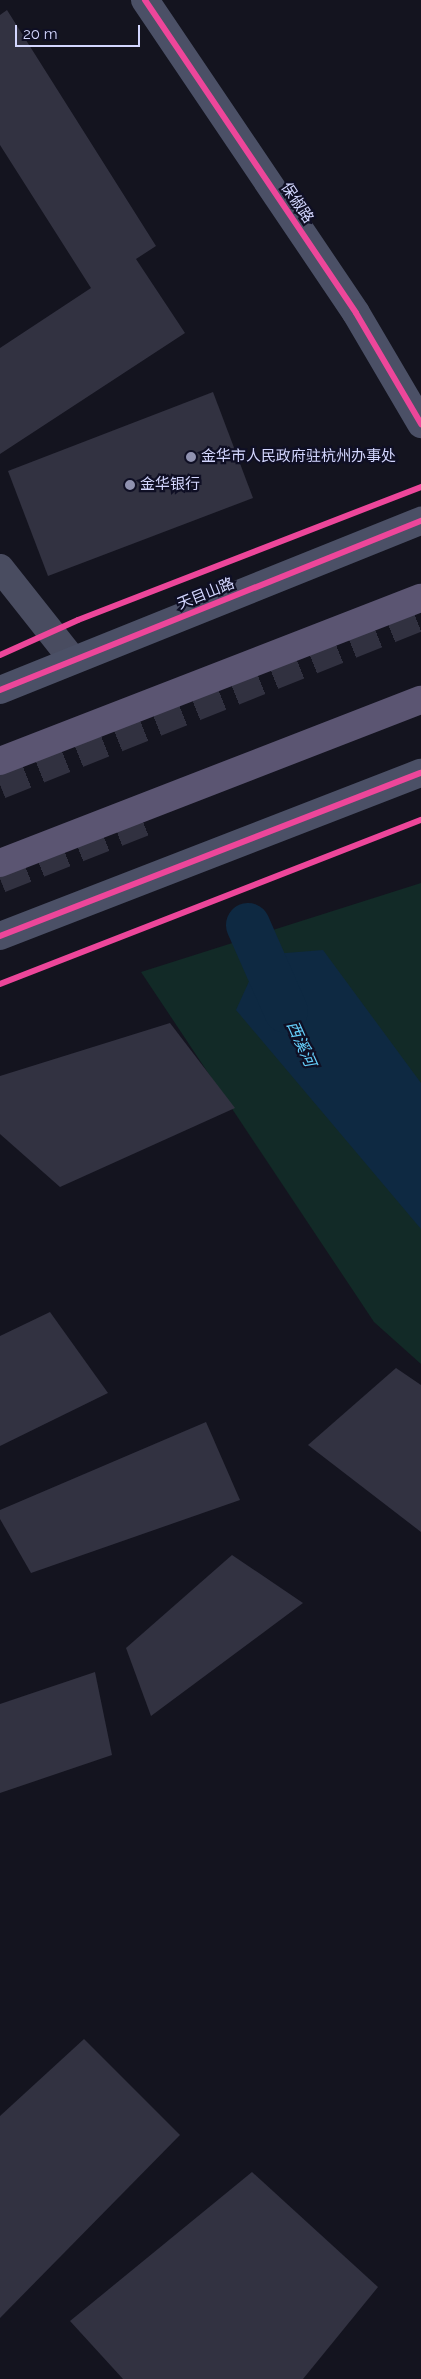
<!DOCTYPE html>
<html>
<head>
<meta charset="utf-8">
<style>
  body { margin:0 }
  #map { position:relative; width:421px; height:2379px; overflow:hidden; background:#14141f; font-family:Raleway,"Noto Sans SC",sans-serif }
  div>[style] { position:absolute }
  .green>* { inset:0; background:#122a27 }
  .water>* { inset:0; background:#0e2942 }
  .canal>* { height:44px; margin:-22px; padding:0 22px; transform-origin:22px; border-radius:22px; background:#0e2942 }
  .building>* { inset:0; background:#323241 }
  .highway-tunnel>* { height:28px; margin-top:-14px; transform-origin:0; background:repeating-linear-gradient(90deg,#313140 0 28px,transparent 0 42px) }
  .street>* { height:28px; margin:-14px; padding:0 14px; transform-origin:14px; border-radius:14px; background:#494c60 }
  .secondary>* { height:28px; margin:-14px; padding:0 14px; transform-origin:14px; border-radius:14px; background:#4b5066 }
  .primary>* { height:28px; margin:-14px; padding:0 14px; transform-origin:14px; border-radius:14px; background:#5b5572 }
  .cycleway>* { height:6px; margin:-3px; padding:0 3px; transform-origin:3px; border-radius:3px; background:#ed469a }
  .dots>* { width:14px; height:14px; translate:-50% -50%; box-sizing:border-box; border:2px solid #0f0f24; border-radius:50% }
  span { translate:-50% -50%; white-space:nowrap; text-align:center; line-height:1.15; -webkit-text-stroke:4.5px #0f0f24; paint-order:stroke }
  .street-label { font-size:15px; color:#d3d6fe }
  .poi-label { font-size:15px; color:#d3d6fe }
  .left { translate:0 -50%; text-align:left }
  .water-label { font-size:16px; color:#65cffb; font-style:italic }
  .scale { position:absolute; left:15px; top:25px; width:125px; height:22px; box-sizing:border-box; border:2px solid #d3d6fe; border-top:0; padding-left:6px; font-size:15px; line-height:18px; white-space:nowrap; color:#d3d6fe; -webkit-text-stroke:4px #0f0f24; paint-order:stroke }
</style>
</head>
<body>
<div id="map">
  <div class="green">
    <i style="clip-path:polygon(421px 883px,421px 1364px,374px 1322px,141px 972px)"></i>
  </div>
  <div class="water">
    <i style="clip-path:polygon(323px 950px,421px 1083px,421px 1229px,236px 1010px,261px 955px)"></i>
  </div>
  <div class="canal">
    <i style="left:248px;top:925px;width:94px;rotate:66.2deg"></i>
  </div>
  <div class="building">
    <i style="clip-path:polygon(7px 10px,156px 246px,136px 259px,185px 333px,0 454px,0 348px,91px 288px,0 145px,0 15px)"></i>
    <i style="clip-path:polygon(213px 392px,253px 498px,48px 576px,8px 471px)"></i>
    <i style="clip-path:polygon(170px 1023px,235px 1108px,60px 1187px,0 1134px,0 1076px)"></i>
    <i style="clip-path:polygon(50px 1312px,108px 1393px,0 1446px,0 1336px)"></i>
    <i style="clip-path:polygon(396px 1368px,421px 1385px,421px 1532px,308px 1445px)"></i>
    <i style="clip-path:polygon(206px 1422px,240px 1500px,31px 1573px,0 1519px,0 1510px)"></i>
    <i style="clip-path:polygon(232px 1555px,303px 1603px,151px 1716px,126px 1648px)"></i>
    <i style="clip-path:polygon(95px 1672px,112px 1755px,0 1793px,0 1704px)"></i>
    <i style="clip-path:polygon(84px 2039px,180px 2135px,0 2318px,0 2116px)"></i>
    <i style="clip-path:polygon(252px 2172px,378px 2287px,303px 2379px,123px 2379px,70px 2321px)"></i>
  </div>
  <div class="highway-tunnel">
    <i style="left:0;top:785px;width:453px;rotate:-21.8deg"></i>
    <i style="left:0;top:879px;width:166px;rotate:-21.6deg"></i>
  </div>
  <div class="street">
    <i style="left:0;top:568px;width:117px;rotate:51.6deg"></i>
  </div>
  <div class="secondary">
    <i style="left:145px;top:0;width:377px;rotate:56deg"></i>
    <i style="left:356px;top:313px;width:129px;rotate:59.6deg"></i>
    <i style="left:0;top:690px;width:454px;rotate:-21.9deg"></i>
    <i style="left:0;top:936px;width:451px;rotate:-21.2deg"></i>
  </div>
  <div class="primary">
    <i style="left:0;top:761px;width:451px;rotate:-21.2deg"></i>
    <i style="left:0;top:863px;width:451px;rotate:-21.2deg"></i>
  </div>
  <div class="cycleway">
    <i style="left:145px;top:0;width:377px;rotate:56deg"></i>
    <i style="left:356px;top:313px;width:129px;rotate:59.6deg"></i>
    <i style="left:0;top:655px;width:85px;rotate:-24.2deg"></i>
    <i style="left:78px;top:620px;width:368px;rotate:-21.2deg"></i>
    <i style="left:0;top:690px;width:454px;rotate:-21.9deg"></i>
    <i style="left:0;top:936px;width:451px;rotate:-21.2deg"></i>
    <i style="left:0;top:984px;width:452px;rotate:-21.3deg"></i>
  </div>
  <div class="dots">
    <i style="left:191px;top:457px;background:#9092b0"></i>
    <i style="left:130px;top:485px;background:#9092b0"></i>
  </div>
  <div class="street-label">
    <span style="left:297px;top:203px;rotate:56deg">保俶路</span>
    <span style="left:206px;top:594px;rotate:-22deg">天目山路</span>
  </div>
  <div class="poi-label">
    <span class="left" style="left:201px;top:457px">金华市人民政府驻杭州办事处</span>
    <span class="left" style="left:140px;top:485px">金华银行</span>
  </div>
  <div class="water-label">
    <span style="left:301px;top:1044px;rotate:66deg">西溪河</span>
  </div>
  <div class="scale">20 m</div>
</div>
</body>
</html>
